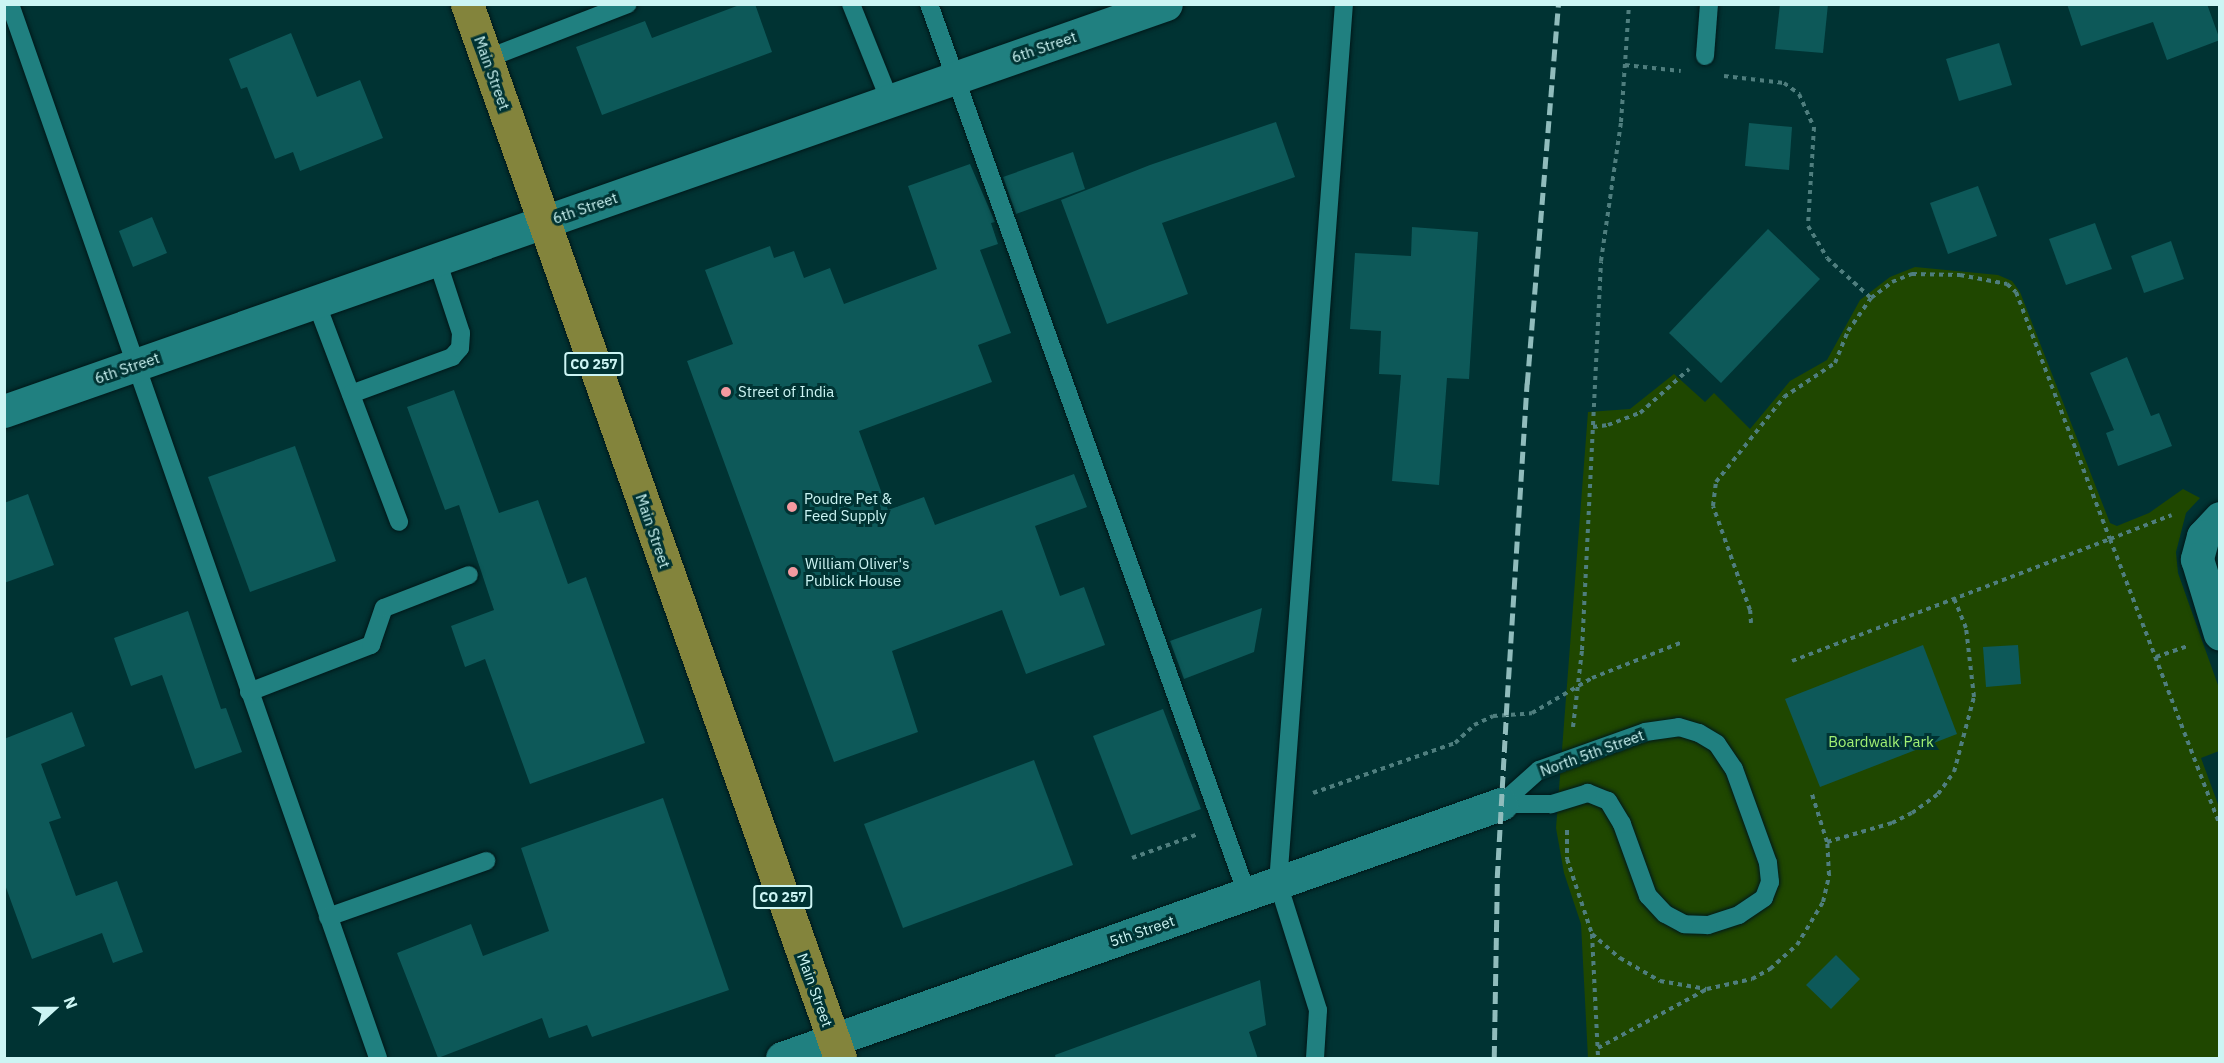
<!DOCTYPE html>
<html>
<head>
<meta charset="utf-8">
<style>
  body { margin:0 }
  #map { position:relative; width:2224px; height:1063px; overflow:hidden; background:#033; font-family:"IBM Plex Sans",sans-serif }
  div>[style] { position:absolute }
  .green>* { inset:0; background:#1f4700 }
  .building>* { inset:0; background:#0d5959 }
  .path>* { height:4px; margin-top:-2px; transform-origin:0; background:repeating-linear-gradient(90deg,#4f7e7e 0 4.5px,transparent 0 9px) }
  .roads { filter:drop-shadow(0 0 2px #001819) drop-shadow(0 0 2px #001819) }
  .service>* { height:18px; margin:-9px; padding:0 9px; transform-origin:9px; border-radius:9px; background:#208080 }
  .minor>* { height:33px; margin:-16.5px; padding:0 16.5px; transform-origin:16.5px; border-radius:16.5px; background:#208080 }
  .primary>* { height:33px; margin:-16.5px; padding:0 16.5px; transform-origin:16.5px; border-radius:16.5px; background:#83843c }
  .rail>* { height:4.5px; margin-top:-2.25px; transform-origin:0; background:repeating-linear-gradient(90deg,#90bcbc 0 12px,transparent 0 18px) }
  .dots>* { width:16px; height:16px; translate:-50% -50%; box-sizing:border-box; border:3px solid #033; border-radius:50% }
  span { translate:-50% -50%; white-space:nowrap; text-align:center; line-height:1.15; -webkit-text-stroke:6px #033; paint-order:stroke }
  .shield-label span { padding:2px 4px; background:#033; border:2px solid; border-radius:4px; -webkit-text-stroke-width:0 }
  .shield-label { font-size:14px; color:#ccf5f4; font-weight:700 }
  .street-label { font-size:15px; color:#ccf5f4 }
  .poi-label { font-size:15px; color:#ccf5f4 }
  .left { translate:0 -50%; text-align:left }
  .park-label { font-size:15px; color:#a1f074 }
  .frame { position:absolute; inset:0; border:6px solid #ccf5f4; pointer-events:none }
  .north { position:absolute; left:24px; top:979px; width:60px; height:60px; -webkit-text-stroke:4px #033; paint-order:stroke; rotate:69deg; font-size:16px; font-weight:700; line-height:24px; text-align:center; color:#ccf5f4 }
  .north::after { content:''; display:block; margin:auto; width:21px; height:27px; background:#ccf5f4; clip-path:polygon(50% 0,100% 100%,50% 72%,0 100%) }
</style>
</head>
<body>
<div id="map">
  <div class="green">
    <i style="clip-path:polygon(1915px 267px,1998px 275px,2012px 281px,2020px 292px,2110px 523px,2117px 526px,2149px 513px,2183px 489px,2200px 498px,2186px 513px,2176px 552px,2178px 573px,2219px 688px,2219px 751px,2201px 758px,2219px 807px,2219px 1058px,1588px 1058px,1581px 924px,1564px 873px,1556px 828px,1588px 412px,1630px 409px,1674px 374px,1705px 402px,1714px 393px,1750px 429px,1790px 381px,1827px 360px,1860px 300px,1890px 277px)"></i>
  </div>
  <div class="building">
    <i style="clip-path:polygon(742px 4px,755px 4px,772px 52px,602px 115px,576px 47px,645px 21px,652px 38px)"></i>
    <i style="clip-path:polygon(1780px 4px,1828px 4px,1823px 53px,1775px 49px)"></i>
    <i style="clip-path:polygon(2067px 4px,2207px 4px,2220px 40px,2167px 60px,2153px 22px,2081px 46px)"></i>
    <i style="clip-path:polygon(291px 33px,317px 97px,360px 80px,383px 138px,300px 171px,293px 152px,275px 159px,247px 87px,241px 89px,229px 59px)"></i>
    <i style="clip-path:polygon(1999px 43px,2012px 85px,1959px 101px,1946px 59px)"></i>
    <i style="clip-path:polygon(1276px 122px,1295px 177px,1162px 223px,1188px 294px,1107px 324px,1061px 200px,1150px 165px)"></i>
    <i style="clip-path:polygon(1749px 123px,1792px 127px,1789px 170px,1745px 166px)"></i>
    <i style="clip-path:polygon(1073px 152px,1085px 189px,1016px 214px,1003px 177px)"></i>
    <i style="clip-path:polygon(970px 164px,995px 222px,991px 223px,998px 244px,980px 250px,1011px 333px,978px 345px,992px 382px,859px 431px,888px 510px,924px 497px,935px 525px,1074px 474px,1087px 507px,1035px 526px,1060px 596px,1084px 587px,1105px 645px,1026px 674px,1002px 610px,892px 651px,918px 732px,834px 762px,687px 361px,733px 344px,705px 270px,770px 246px,774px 258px,794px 251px,804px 278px,830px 268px,844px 304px,937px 269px,908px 186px)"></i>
    <i style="clip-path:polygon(1978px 186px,1997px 236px,1948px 254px,1930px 203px)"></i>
    <i style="clip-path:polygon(152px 217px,167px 253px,133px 267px,119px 231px)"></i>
    <i style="clip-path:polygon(2095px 223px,2112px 269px,2066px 285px,2049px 239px)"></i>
    <i style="clip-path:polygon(1412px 227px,1478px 232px,1469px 379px,1447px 378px,1439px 485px,1392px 481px,1401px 375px,1379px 374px,1381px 331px,1350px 329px,1355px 253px,1411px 256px)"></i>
    <i style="clip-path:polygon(1768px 229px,1820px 279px,1721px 383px,1669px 333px)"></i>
    <i style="clip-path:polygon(2171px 241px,2184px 279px,2144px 293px,2131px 256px)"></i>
    <i style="clip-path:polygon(2127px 357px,2151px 416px,2159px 413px,2172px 446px,2118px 466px,2106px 433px,2114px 430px,2090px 373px)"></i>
    <i style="clip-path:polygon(454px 390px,499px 513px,538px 500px,568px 584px,586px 577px,645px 743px,530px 784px,485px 659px,465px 667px,451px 626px,494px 610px,459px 505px,445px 510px,407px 407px)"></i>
    <i style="clip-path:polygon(295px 446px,336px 561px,250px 592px,208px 477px)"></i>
    <i style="clip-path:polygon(28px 494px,54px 565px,4px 583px,4px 503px)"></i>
    <i style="clip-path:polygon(1262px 608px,1254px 652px,1184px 679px,1170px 641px)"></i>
    <i style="clip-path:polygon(188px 611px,221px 709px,226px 708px,242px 752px,195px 769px,162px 675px,131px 686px,114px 638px)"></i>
    <i style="clip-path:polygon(1923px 645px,1957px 734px,1820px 787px,1785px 699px)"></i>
    <i style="clip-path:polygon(2018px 645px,2021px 684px,1986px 687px,1983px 647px)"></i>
    <i style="clip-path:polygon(1163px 709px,1201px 809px,1131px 835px,1093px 736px)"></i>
    <i style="clip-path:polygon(72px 712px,85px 746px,41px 764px,61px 818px,49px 822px,76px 896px,117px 881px,143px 952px,113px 963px,102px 933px,32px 959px,4px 882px,4px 739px)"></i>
    <i style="clip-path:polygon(1034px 760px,1073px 865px,903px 928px,864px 824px)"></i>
    <i style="clip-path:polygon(663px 798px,729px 990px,592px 1037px,587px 1025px,549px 1038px,542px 1018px,438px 1058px,397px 953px,471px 924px,483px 956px,549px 931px,521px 848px)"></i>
    <i style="clip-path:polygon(1836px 955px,1860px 979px,1831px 1009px,1806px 985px)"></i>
    <i style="clip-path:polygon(1260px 980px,1266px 1025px,1249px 1032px,1258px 1059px,1056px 1059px,1055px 1055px)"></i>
  </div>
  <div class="path">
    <i style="left:1625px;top:65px;width:56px;rotate:6.1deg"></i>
    <i style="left:1724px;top:76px;width:60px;rotate:6.7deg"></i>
    <i style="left:1784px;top:83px;width:19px;rotate:36deg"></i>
    <i style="left:1799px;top:94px;width:36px;rotate:66deg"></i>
    <i style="left:1814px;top:127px;width:99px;rotate:93.5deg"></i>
    <i style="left:1808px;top:226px;width:37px;rotate:59deg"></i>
    <i style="left:1827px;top:258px;width:59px;rotate:42.3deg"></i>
    <i style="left:1593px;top:427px;width:15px;rotate:-8deg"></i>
    <i style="left:1608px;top:425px;width:34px;rotate:-21deg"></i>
    <i style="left:1640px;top:413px;width:66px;rotate:-41.9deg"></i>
    <i style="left:1751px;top:623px;width:13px;rotate:-94deg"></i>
    <i style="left:1750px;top:610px;width:110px;rotate:-109.6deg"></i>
    <i style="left:1713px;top:506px;width:24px;rotate:-83deg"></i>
    <i style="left:1716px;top:482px;width:109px;rotate:-51.3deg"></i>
    <i style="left:1784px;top:397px;width:61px;rotate:-33.7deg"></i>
    <i style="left:1835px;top:363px;width:35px;rotate:-68deg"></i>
    <i style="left:1848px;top:331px;width:40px;rotate:-55.1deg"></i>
    <i style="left:1871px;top:298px;width:26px;rotate:-37deg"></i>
    <i style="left:1892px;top:282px;width:22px;rotate:-22deg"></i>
    <i style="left:1912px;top:274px;width:48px;rotate:1.2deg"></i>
    <i style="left:1960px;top:275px;width:48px;rotate:10.8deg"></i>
    <i style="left:2007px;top:284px;width:12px;rotate:42deg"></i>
    <i style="left:2016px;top:292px;width:264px;rotate:69.2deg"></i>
    <i style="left:2110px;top:539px;width:66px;rotate:-21.2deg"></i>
    <i style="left:2156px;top:657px;width:34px;rotate:-19deg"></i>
    <i style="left:1792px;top:661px;width:341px;rotate:-21deg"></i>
    <i style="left:2110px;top:539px;width:307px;rotate:69deg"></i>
    <i style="left:1573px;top:727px;width:78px;rotate:-83.3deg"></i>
    <i style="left:1582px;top:650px;width:389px;rotate:-87.2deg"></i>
    <i style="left:1601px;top:261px;width:140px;rotate:-81.8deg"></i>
    <i style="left:1621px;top:122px;width:118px;rotate:-86.1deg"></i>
    <i style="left:1313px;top:793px;width:151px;rotate:-19.4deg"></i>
    <i style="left:1455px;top:743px;width:26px;rotate:-43deg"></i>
    <i style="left:1474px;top:725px;width:21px;rotate:-25deg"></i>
    <i style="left:1493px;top:716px;width:39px;rotate:-4deg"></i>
    <i style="left:1532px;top:713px;width:69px;rotate:-30.3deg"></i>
    <i style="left:1592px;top:678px;width:95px;rotate:-21.7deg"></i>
    <i style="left:1567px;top:830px;width:29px;rotate:90deg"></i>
    <i style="left:1567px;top:859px;width:79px;rotate:71.6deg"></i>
    <i style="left:1592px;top:934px;width:124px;rotate:87.2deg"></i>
    <i style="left:1827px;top:842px;width:68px;rotate:-16.3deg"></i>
    <i style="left:1892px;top:823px;width:22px;rotate:-27deg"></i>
    <i style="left:1912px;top:813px;width:32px;rotate:-36deg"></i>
    <i style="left:1938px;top:794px;width:27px;rotate:-54deg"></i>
    <i style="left:1954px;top:772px;width:78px;rotate:-75.1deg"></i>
    <i style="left:1974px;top:697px;width:69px;rotate:-96.6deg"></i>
    <i style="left:1966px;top:628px;width:32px;rotate:-112deg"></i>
    <i style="left:1132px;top:858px;width:68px;rotate:-19.8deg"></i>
    <i style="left:1592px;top:934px;width:37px;rotate:41deg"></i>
    <i style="left:1620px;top:958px;width:46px;rotate:29.9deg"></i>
    <i style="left:1660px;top:981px;width:47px;rotate:9.9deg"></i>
    <i style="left:1598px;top:1048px;width:124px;rotate:-28.4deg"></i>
    <i style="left:1707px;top:989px;width:46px;rotate:-12.5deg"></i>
    <i style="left:1752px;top:979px;width:21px;rotate:-29deg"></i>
    <i style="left:1770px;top:969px;width:36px;rotate:-42deg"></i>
    <i style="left:1797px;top:945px;width:50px;rotate:-58.8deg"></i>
    <i style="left:1823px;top:902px;width:28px;rotate:-77deg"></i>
    <i style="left:1829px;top:875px;width:33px;rotate:-93deg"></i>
    <i style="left:1827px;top:842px;width:50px;rotate:-107.4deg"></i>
  </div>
  <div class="roads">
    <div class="service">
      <i style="left:10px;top:4px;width:1116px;rotate:70.75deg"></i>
      <i style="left:851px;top:4px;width:105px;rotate:68.1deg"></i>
      <i style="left:929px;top:4px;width:945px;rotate:70.34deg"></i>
      <i style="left:1705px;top:56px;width:52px;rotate:-85.6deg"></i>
      <i style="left:486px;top:59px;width:152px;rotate:-21.2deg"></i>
      <i style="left:316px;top:302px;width:235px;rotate:69.3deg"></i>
      <i style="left:351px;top:394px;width:108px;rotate:-20.1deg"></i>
      <i style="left:452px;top:357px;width:12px;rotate:-48deg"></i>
      <i style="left:460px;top:348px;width:15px;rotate:-86deg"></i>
      <i style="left:461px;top:333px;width:77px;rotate:-108.2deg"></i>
      <i style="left:249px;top:692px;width:131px;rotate:-21.1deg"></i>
      <i style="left:371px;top:645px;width:39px;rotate:-71deg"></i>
      <i style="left:384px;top:608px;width:91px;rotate:-21.2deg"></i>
      <i style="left:1679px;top:727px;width:21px;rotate:17deg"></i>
      <i style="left:1699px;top:733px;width:21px;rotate:31deg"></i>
      <i style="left:1717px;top:744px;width:30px;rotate:56deg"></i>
      <i style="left:1734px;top:769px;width:100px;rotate:70.1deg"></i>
      <i style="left:1768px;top:863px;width:19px;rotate:84deg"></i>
      <i style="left:1770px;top:882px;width:17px;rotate:111deg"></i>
      <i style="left:1764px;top:898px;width:30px;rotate:146deg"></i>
      <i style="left:1739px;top:915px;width:33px;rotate:162deg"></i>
      <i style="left:1708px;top:925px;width:24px;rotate:-178deg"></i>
      <i style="left:1684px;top:924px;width:21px;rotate:-152deg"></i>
      <i style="left:1665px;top:914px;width:25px;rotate:-133deg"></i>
      <i style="left:1648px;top:896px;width:77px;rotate:-109.9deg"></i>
      <i style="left:1622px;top:824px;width:27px;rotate:-121deg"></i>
      <i style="left:1608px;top:801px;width:22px;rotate:-158deg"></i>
      <i style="left:1588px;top:793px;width:39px;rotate:163deg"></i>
      <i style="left:1551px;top:804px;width:50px;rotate:180deg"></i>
      <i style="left:1501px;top:804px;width:51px;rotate:-41.8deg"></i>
      <i style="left:1539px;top:770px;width:113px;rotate:-19.7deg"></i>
      <i style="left:1645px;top:732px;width:34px;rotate:-8deg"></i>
      <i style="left:328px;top:917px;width:168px;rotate:-19.5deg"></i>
      <i style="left:1315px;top:1058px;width:48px;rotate:-86.4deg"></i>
      <i style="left:1318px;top:1010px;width:133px;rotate:-107.5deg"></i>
      <i style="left:1278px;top:883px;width:881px;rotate:-85.71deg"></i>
    </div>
    <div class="minor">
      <i style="left:4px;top:411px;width:1231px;rotate:-19.3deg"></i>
      <i style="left:2220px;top:518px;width:25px;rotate:133deg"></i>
      <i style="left:2203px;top:536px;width:24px;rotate:105deg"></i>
      <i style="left:2197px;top:559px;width:78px;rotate:73deg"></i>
      <i style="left:782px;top:1058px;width:763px;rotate:-19.46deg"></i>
    </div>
    <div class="primary">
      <i style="left:467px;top:4px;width:1118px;rotate:70.51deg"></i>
    </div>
  </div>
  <div class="rail">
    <i style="left:1494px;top:1058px;width:180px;rotate:-89deg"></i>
    <i style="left:1497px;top:878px;width:163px;rotate:-86.8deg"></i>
    <i style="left:1506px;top:715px;width:332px;rotate:-86.4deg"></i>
    <i style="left:1527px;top:384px;width:381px;rotate:-85.3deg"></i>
  </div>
  <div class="dots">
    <i style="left:726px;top:392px;background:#f49aa0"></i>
    <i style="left:792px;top:507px;background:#f49aa0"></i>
    <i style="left:793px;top:572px;background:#f49aa0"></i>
  </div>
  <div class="shield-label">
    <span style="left:594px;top:364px">CO 257</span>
    <span style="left:783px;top:897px">CO 257</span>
  </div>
  <div class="street-label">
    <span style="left:1044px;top:47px;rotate:-19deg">6th Street</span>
    <span style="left:492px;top:73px;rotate:70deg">Main Street</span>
    <span style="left:585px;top:208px;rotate:-19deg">6th Street</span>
    <span style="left:127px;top:368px;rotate:-19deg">6th Street</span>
    <span style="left:653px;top:531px;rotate:71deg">Main Street</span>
    <span style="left:1592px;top:753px;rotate:-20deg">North 5th Street</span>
    <span style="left:1142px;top:931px;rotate:-19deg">5th Street</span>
    <span style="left:815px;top:990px;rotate:70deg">Main Street</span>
  </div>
  <div class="poi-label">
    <span class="left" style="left:738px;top:392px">Street of India</span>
    <span class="left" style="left:804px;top:507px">Poudre Pet &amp;<br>Feed Supply</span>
    <span class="left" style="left:805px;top:572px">William Oliver's<br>Publick House</span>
  </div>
  <div class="park-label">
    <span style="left:1881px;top:742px">Boardwalk Park</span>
  </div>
  <div class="frame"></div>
  <div class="north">N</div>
</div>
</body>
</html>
